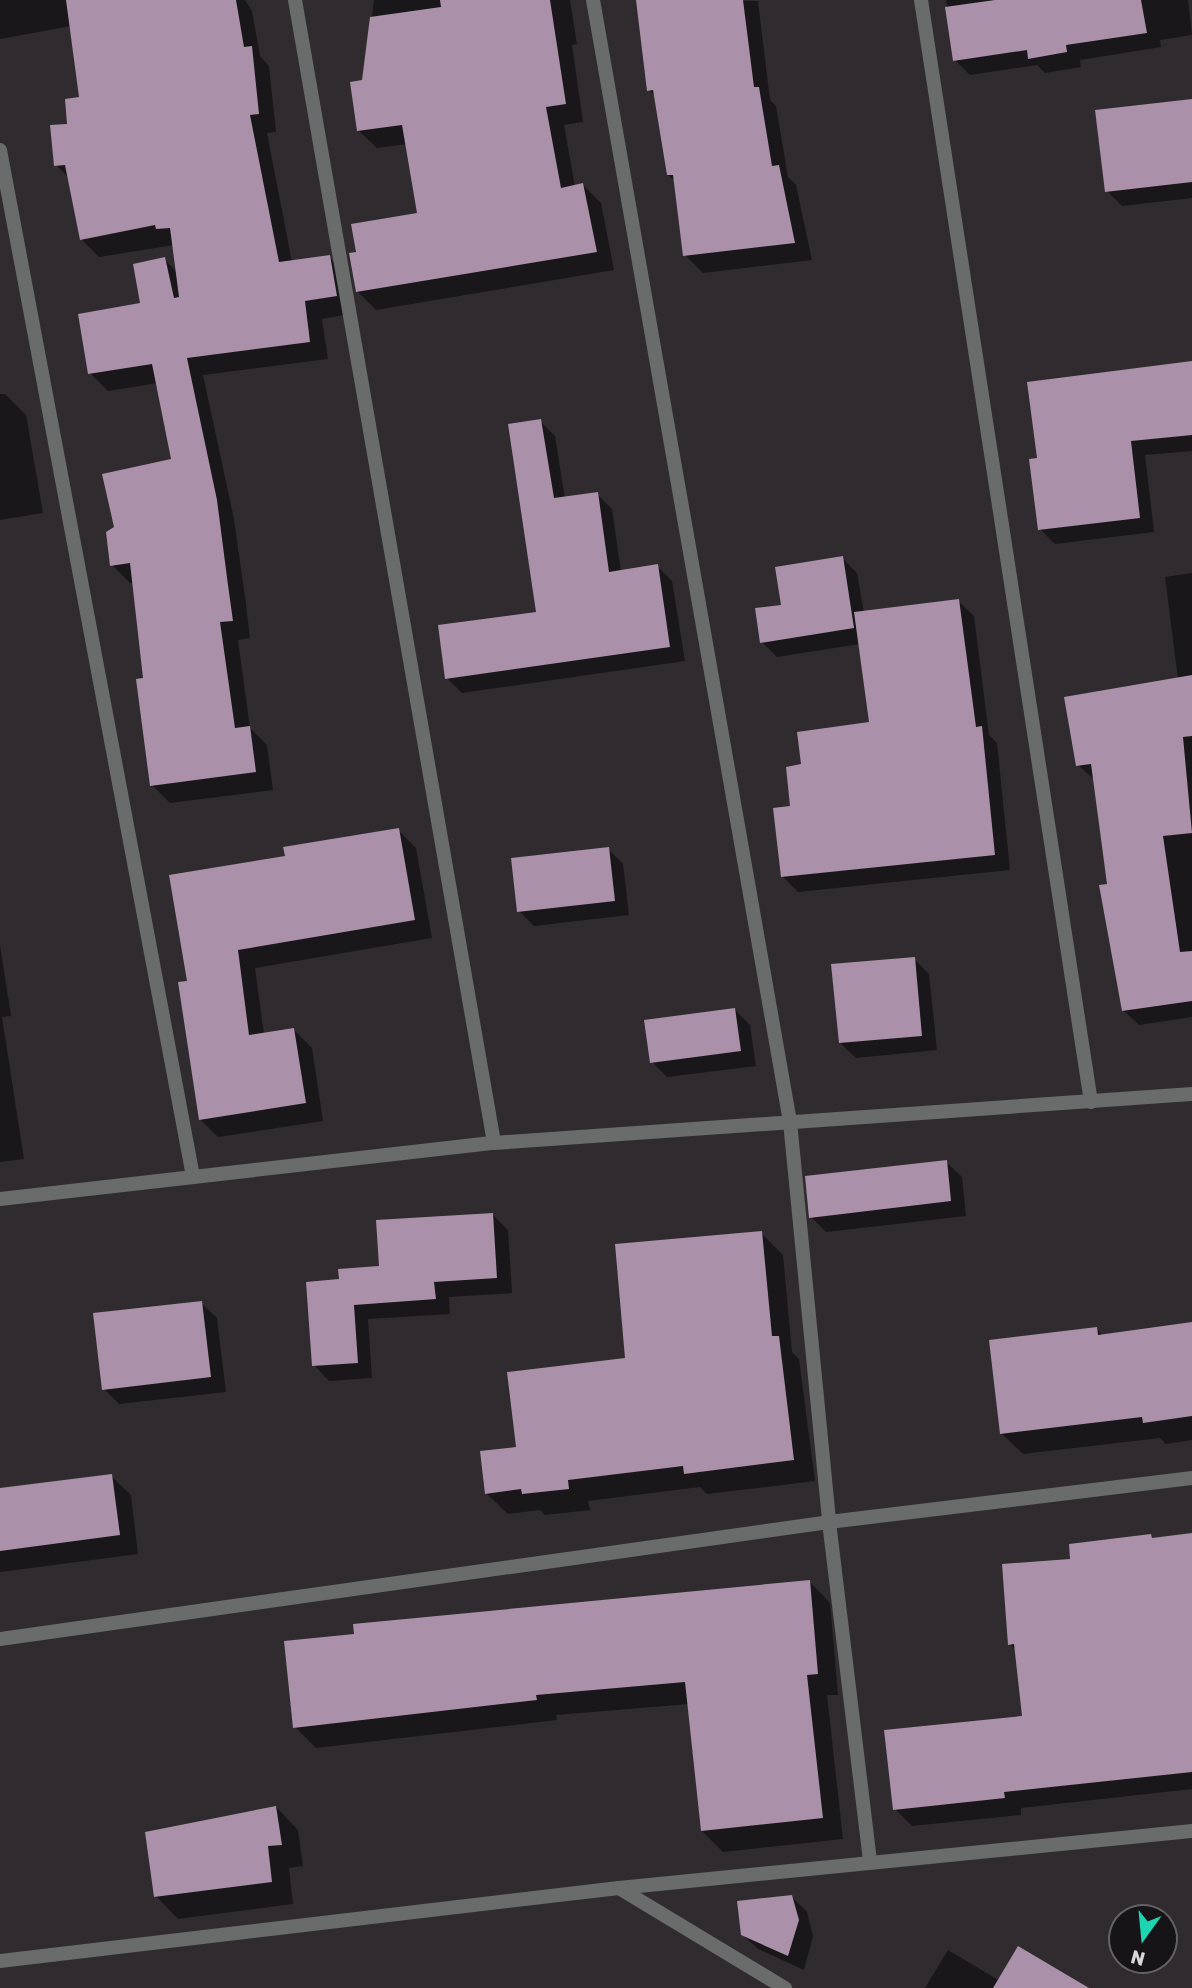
<!DOCTYPE html>
<html>
<head>
<meta charset="utf-8">
<style>
  body { margin:0 }
  #map { position:relative; width:1192px; height:1988px; overflow:hidden; background:#302b2f; font-family:Rubik,sans-serif }
  div>[style] { position:absolute }
  .shadow>* { inset:0; background:#0007 }
  .building>* { inset:0; background:#aa91a9 }
  .minor>* { height:14px; margin:-7px; padding:0 7px; transform-origin:7px; border-radius:7px; background:#696c6b }
  span { translate:-50% -50%; white-space:nowrap; text-align:center; line-height:1.15; -webkit-text-stroke:7px #161416; paint-order:stroke }
  .north { position:absolute; left:1108px; top:1904px; width:70px; height:70px; box-sizing:border-box; background:#161416; border:2px solid #646264; border-radius:50%; rotate:195deg; font-size:19px; font-weight:700; line-height:28px; text-align:center; color:#dad7da }
  .north::after { content:''; display:block; margin:auto; width:24px; height:32px; background:#1dd5b1; clip-path:polygon(50% 0,100% 100%,50% 72%,0 100%) }
</style>
</head>
<body>
<div id="map">
  <div class="shadow">
    <i style="clip-path:polygon(0 0,245px 0,252px 11px,260px 56px,269px 66px,276px 132px,267px 133px,292px 262px,329px 257px,347px 275px,354px 313px,322px 319px,328px 359px,203px 375px,234px 519px,246px 604px,250px 638px,238px 640px,250px 728px,267px 745px,273px 790px,170px 803px,152px 785px,145px 680px,134px 583px,130px 583px,112px 565px,116px 528px,173px 461px,158px 383px,108px 391px,90px 373px,143px 305px,164px 259px,177px 272px,174px 245px,99px 257px,81px 239px,69px 178px,56px 165px,81px 99px,71px 26px,0 39px)"></i>
    <i style="clip-path:polygon(374px 0,570px 0,577px 44px,572px 45px,583px 122px,564px 125px,575px 187px,583px 185px,601px 203px,614px 270px,376px 310px,357px 291px,358px 253px,419px 214px,407px 144px,377px 148px,358px 130px)"></i>
    <i style="clip-path:polygon(638px 0,758px 1px,770px 100px,776px 106px,788px 177px,796px 185px,812px 260px,703px 273px,685px 255px,675px 181px,668px 175px,656px 97px,649px 90px)"></i>
    <i style="clip-path:polygon(946px 0,1188px 0,1192px 35px,1160px 40px,1161px 47px,1080px 60px,1081px 67px,1045px 73px,1037px 65px,970px 75px,955px 60px)"></i>
    <i style="clip-path:polygon(1192px 101px,1192px 198px,1122px 206px,1107px 191px)"></i>
    <i style="clip-path:polygon(1192px 363px,1192px 451px,1145px 455px,1154px 532px,1055px 544px,1040px 529px,1039px 459px,1029px 383px)"></i>
    <i style="clip-path:polygon(0 394px,5px 394px,26px 415px,43px 513px,0 520px)"></i>
    <i style="clip-path:polygon(540px 421px,555px 436px,565px 499px,597px 494px,612px 509px,621px 572px,657px 566px,672px 581px,685px 661px,462px 693px,447px 678px,538px 613px)"></i>
    <i style="clip-path:polygon(842px 558px,857px 573px,864px 613px,958px 601px,974px 616px,989px 735px,997px 743px,1010px 870px,798px 892px,782px 876px,792px 807px,803px 766px,871px 724px,860px 644px,777px 657px,762px 642px,783px 606px)"></i>
    <i style="clip-path:polygon(1192px 573px,1192px 1017px,1139px 1025px,1124px 1011px,1095px 780px,1078px 765px,1178px 679px,1165px 577px)"></i>
    <i style="clip-path:polygon(398px 830px,416px 848px,432px 938px,255px 968px,264px 1034px,294px 1030px,312px 1048px,323px 1121px,218px 1137px,200px 1119px,189px 983px,287px 858px)"></i>
    <i style="clip-path:polygon(608px 849px,623px 864px,629px 915px,534px 926px,519px 911px)"></i>
    <i style="clip-path:polygon(0 945px,11px 1016px,2px 1017px,24px 1159px,0 1162px)"></i>
    <i style="clip-path:polygon(914px 959px,929px 974px,937px 1050px,856px 1058px,840px 1043px)"></i>
    <i style="clip-path:polygon(735px 1010px,750px 1025px,756px 1066px,667px 1077px,652px 1062px)"></i>
    <i style="clip-path:polygon(946px 1162px,962px 1177px,966px 1216px,826px 1232px,811px 1217px)"></i>
    <i style="clip-path:polygon(493px 1215px,508px 1230px,512px 1293px,449px 1297px,450px 1314px,368px 1319px,372px 1378px,329px 1381px,314px 1365px,341px 1281px,381px 1268px)"></i>
    <i style="clip-path:polygon(761px 1233px,783px 1255px,792px 1352px,799px 1359px,815px 1481px,707px 1494px,700px 1487px,588px 1501px,590px 1510px,545px 1515px,540px 1510px,508px 1514px,486px 1493px,518px 1448px,627px 1359px)"></i>
    <i style="clip-path:polygon(201px 1303px,217px 1318px,226px 1392px,119px 1404px,104px 1389px)"></i>
    <i style="clip-path:polygon(1192px 1323px,1192px 1440px,1166px 1444px,1160px 1438px,1023px 1454px,1001px 1433px,1097px 1329px,1103px 1336px)"></i>
    <i style="clip-path:polygon(111px 1476px,131px 1495px,138px 1554px,0 1572px,0 1490px)"></i>
    <i style="clip-path:polygon(1192px 1535px,1192px 1789px,1021px 1808px,1021px 1815px,912px 1826px,895px 1809px,1024px 1717px,1017px 1651px,1010px 1644px,1072px 1561px,1150px 1536px,1154px 1540px)"></i>
    <i style="clip-path:polygon(810px 1582px,830px 1603px,838px 1695px,827px 1695px,843px 1839px,723px 1852px,702px 1831px,689px 1704px,556px 1715px,557px 1720px,316px 1748px,295px 1727px)"></i>
    <i style="clip-path:polygon(276px 1807px,298px 1830px,303px 1866px,289px 1868px,293px 1904px,178px 1919px,156px 1896px)"></i>
    <i style="clip-path:polygon(791px 1896px,807px 1912px,813px 1936px,804px 1970px,758px 1949px,742px 1934px)"></i>
    <i style="clip-path:polygon(948px 1950px,1000px 1981px,1086px 1988px,925px 1988px)"></i>
  </div>
  <div class="building">
    <i style="clip-path:polygon(66px 0,236px 0,244px 47px,252px 46px,259px 114px,250px 115px,279px 262px,330px 255px,337px 296px,305px 301px,310px 342px,187px 358px,217px 500px,228px 585px,233px 621px,220px 622px,235px 728px,250px 726px,256px 772px,150px 786px,136px 679px,143px 678px,130px 563px,110px 566px,106px 532px,114px 527px,102px 474px,171px 459px,152px 364px,88px 374px,78px 314px,140px 303px,133px 264px,165px 257px,174px 298px,179px 297px,170px 228px,156px 229px,155px 225px,80px 240px,65px 165px,54px 166px,50px 125px,67px 124px,65px 99px,79px 97px)"></i>
    <i style="clip-path:polygon(440px 0,550px 0,566px 104px,546px 107px,561px 188px,583px 183px,597px 252px,356px 292px,349px 253px,356px 252px,351px 224px,417px 213px,402px 125px,357px 131px,350px 82px,362px 80px,370px 17px,441px 7px)"></i>
    <i style="clip-path:polygon(636px 0,743px 0,754px 87px,759px 87px,772px 166px,779px 165px,795px 243px,683px 256px,673px 175px,667px 175px,653px 90px,647px 91px)"></i>
    <i style="clip-path:polygon(995px 0,1141px 0,1147px 33px,1066px 45px,1067px 52px,1028px 59px,1027px 50px,953px 61px,945px 7px)"></i>
    <i style="clip-path:polygon(1192px 99px,1192px 182px,1105px 192px,1095px 110px)"></i>
    <i style="clip-path:polygon(1192px 361px,1192px 435px,1131px 441px,1140px 518px,1038px 530px,1029px 459px,1037px 458px,1027px 382px)"></i>
    <i style="clip-path:polygon(541px 419px,554px 498px,598px 492px,609px 572px,658px 564px,670px 647px,445px 679px,438px 625px,536px 612px,508px 424px)"></i>
    <i style="clip-path:polygon(843px 556px,854px 628px,760px 643px,755px 608px,781px 605px,775px 567px)"></i>
    <i style="clip-path:polygon(959px 599px,976px 727px,982px 726px,995px 855px,781px 877px,773px 808px,790px 806px,786px 767px,801px 764px,797px 732px,869px 722px,854px 612px)"></i>
    <i style="clip-path:polygon(1192px 675px,1192px 736px,1183px 737px,1192px 833px,1163px 836px,1180px 952px,1192px 951px,1192px 1001px,1122px 1011px,1099px 885px,1107px 884px,1091px 764px,1076px 766px,1064px 697px)"></i>
    <i style="clip-path:polygon(399px 828px,415px 920px,238px 950px,249px 1035px,294px 1028px,306px 1103px,199px 1120px,178px 982px,187px 981px,169px 875px,285px 856px,283px 847px)"></i>
    <i style="clip-path:polygon(609px 847px,615px 901px,517px 912px,511px 858px)"></i>
    <i style="clip-path:polygon(915px 957px,922px 1036px,839px 1043px,831px 964px)"></i>
    <i style="clip-path:polygon(735px 1008px,741px 1051px,650px 1063px,644px 1020px)"></i>
    <i style="clip-path:polygon(947px 1160px,951px 1201px,809px 1218px,805px 1176px)"></i>
    <i style="clip-path:polygon(493px 1213px,497px 1278px,434px 1282px,436px 1299px,354px 1305px,358px 1363px,312px 1366px,306px 1282px,339px 1279px,338px 1269px,379px 1266px,376px 1220px)"></i>
    <i style="clip-path:polygon(762px 1231px,772px 1336px,779px 1336px,794px 1460px,684px 1474px,683px 1466px,568px 1480px,569px 1489px,522px 1494px,521px 1489px,485px 1494px,480px 1451px,516px 1447px,507px 1372px,625px 1358px,615px 1244px)"></i>
    <i style="clip-path:polygon(202px 1301px,211px 1377px,102px 1390px,93px 1313px)"></i>
    <i style="clip-path:polygon(1192px 1322px,1192px 1416px,1143px 1423px,1142px 1417px,1000px 1434px,989px 1340px,1097px 1327px,1098px 1335px)"></i>
    <i style="clip-path:polygon(112px 1474px,120px 1535px,0 1551px,0 1488px)"></i>
    <i style="clip-path:polygon(1192px 1533px,1192px 1772px,1004px 1792px,1005px 1798px,893px 1810px,884px 1730px,1022px 1716px,1014px 1644px,1008px 1645px,1002px 1564px,1070px 1559px,1069px 1544px,1151px 1534px,1152px 1538px)"></i>
    <i style="clip-path:polygon(810px 1580px,818px 1674px,807px 1675px,823px 1818px,701px 1831px,685px 1682px,536px 1695px,537px 1700px,293px 1728px,284px 1641px,354px 1634px,353px 1624px)"></i>
    <i style="clip-path:polygon(276px 1806px,282px 1845px,268px 1846px,272px 1882px,154px 1897px,145px 1832px)"></i>
    <i style="clip-path:polygon(792px 1895px,799px 1920px,788px 1956px,741px 1935px,737px 1901px)"></i>
    <i style="clip-path:polygon(1018px 1946px,1089px 1988px,993px 1988px)"></i>
  </div>
  <div class="minor">
    <i style="left:295px;top:0;width:1160px;rotate:80.12deg"></i>
    <i style="left:593px;top:0;width:1139px;rotate:80.04deg"></i>
    <i style="left:790px;top:1122px;width:402px;rotate:84.4deg"></i>
    <i style="left:829px;top:1522px;width:343px;rotate:83.1deg"></i>
    <i style="left:921px;top:0;width:1115px;rotate:81.23deg"></i>
    <i style="left:0;top:150px;width:1044px;rotate:79.35deg"></i>
    <i style="left:0;top:1199px;width:497px;rotate:-6.5deg"></i>
    <i style="left:494px;top:1143px;width:700px;rotate:-4.02deg"></i>
    <i style="left:0;top:1639px;width:837px;rotate:-8.03deg"></i>
    <i style="left:829px;top:1522px;width:366px;rotate:-6.9deg"></i>
    <i style="left:619px;top:1888px;width:194px;rotate:31.1deg"></i>
    <i style="left:0;top:1961px;width:623px;rotate:-6.73deg"></i>
    <i style="left:619px;top:1888px;width:576px;rotate:-5.68deg"></i>
  </div>
  <div class="north">N</div>
</div>
</body>
</html>
